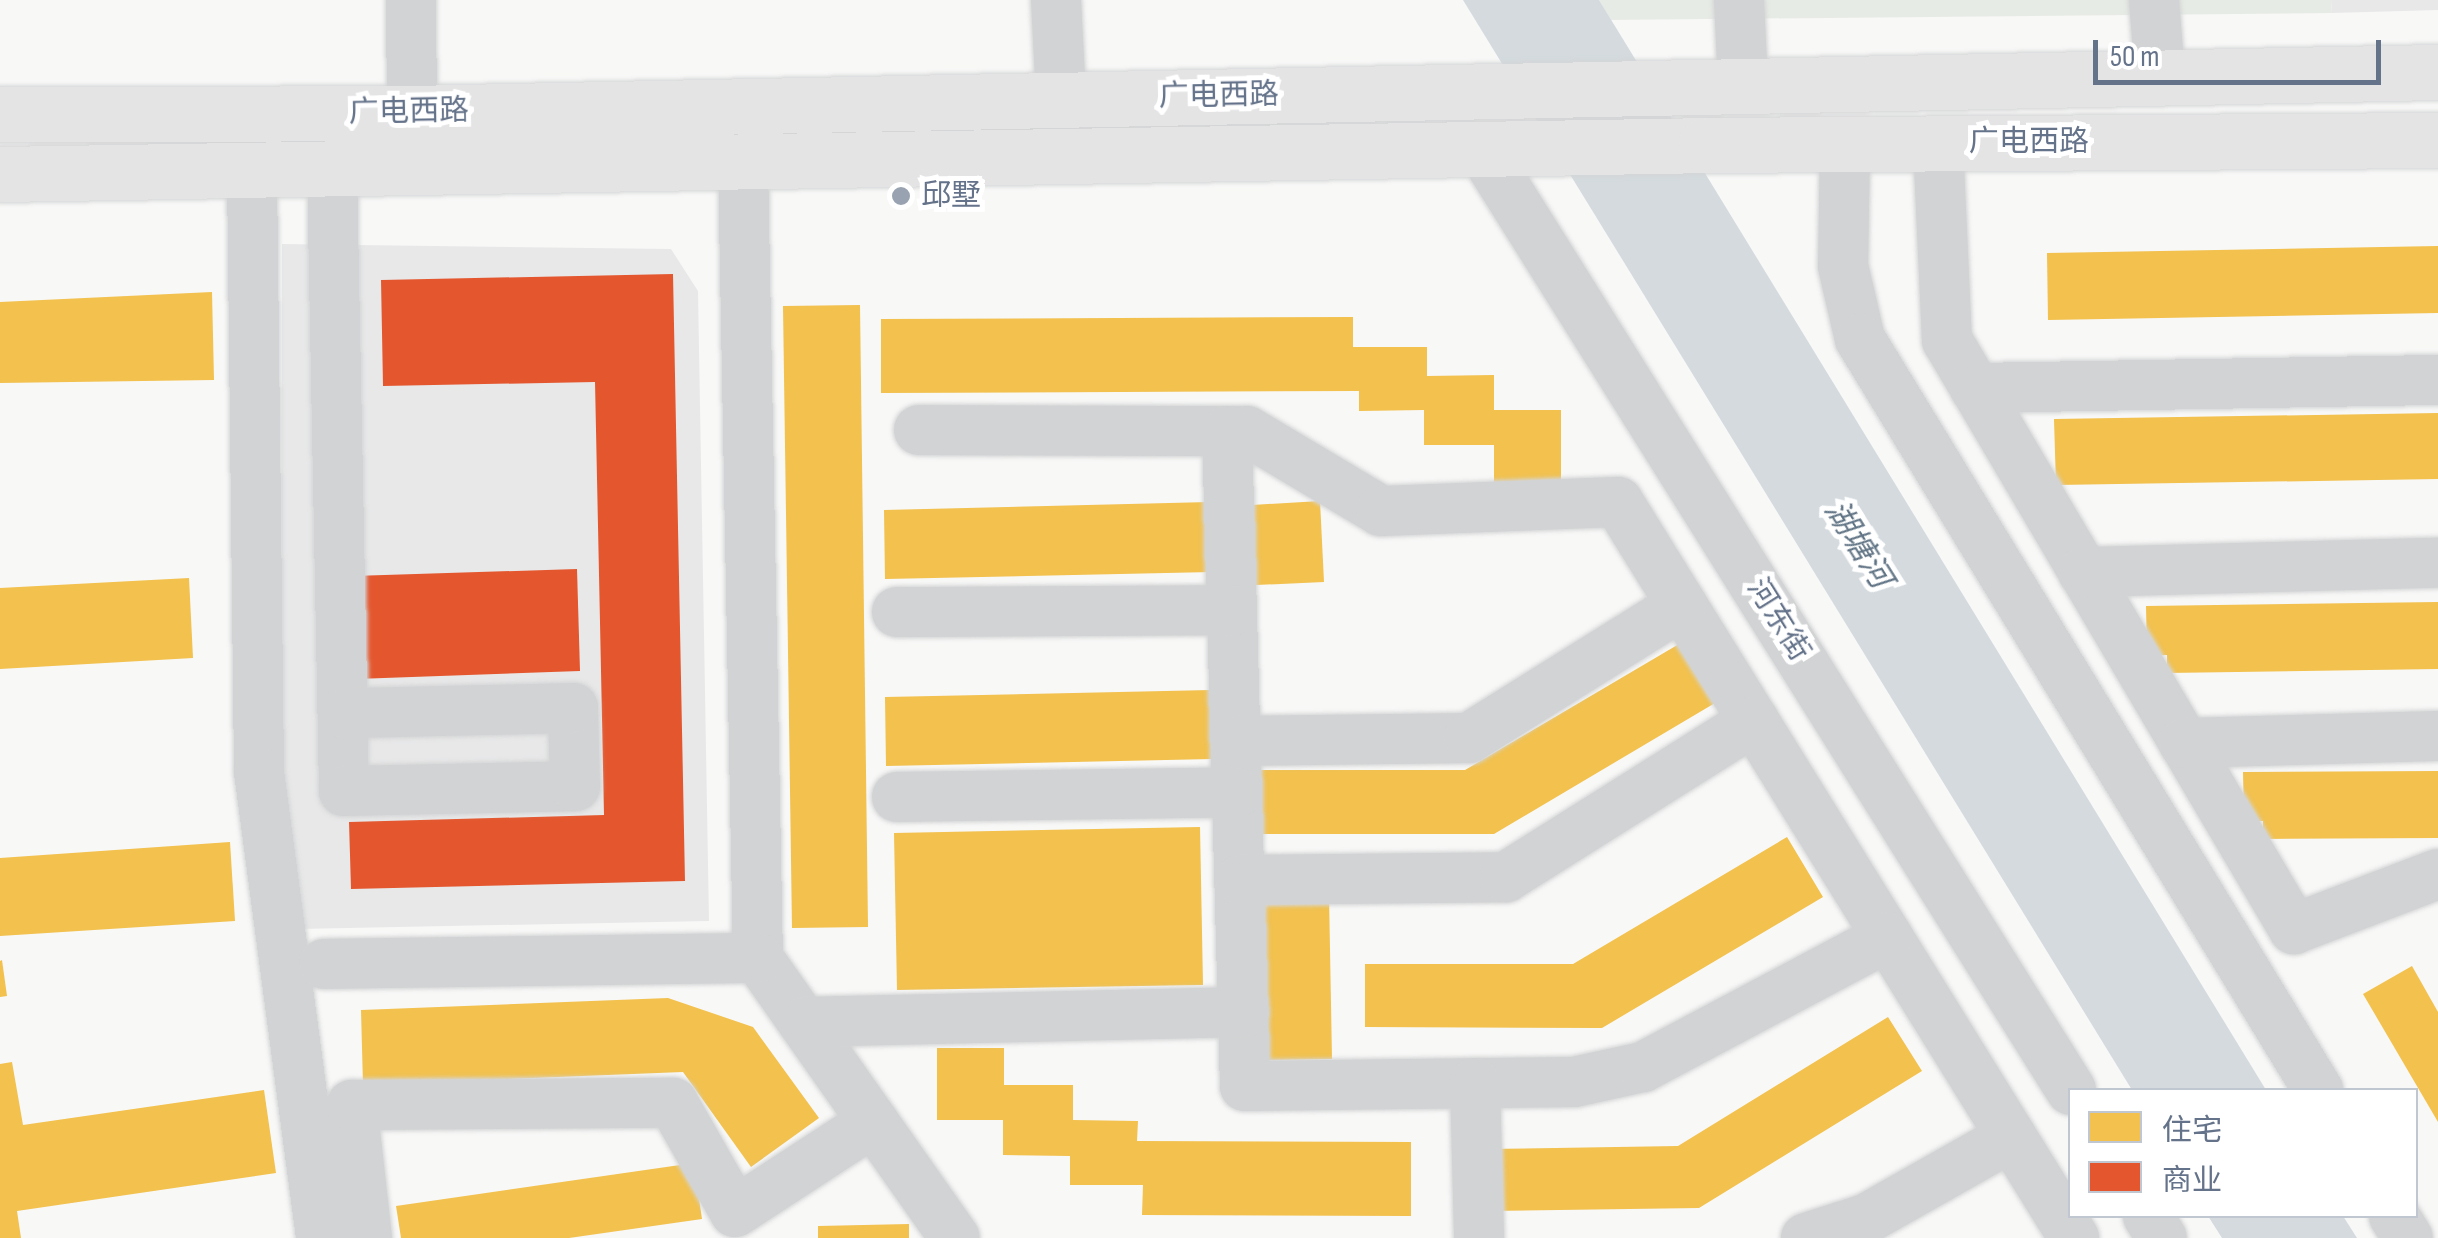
<!DOCTYPE html>
<html>
<head>
<meta charset="utf-8">
<style>
  body { margin:0 }
  #map { position:relative; width:2438px; height:1238px; overflow:hidden; background:#f8f8f7; font-family:"Sofia Sans Condensed","Noto Sans SC",sans-serif }
  div>[style] { position:absolute }
  .built>* { inset:0; background:#e8e8e9 }
  .green>* { inset:0; background:#e7ebe5 }
  .water>* { inset:0; background:#d4dade }
  .homes>* { inset:0; background:#f2c14e }
  .shops>* { inset:0; background:#e4572e }
  .roads { filter:drop-shadow(0 0 2px #d4d5d6) drop-shadow(0 0 2px #d4d5d6) }
  .minor>* { height:50px; margin:-25px; padding:0 25px; transform-origin:25px; border-radius:25px; background:#d2d3d4 }
  .major>* { height:55px; margin:-27.5px; padding:0 27.5px; transform-origin:27.5px; border-radius:27.5px; background:#e4e4e5 }
  .dots>* { width:28px; height:28px; translate:-50% -50%; box-sizing:border-box; border:5px solid #fff; border-radius:50% }
  span { translate:-50% -50%; white-space:nowrap; text-align:center; line-height:1.15; -webkit-text-stroke:10px #fff; paint-order:stroke }
  .street-label { font-size:30px; color:#65738a }
  .poi-label { font-size:30px; color:#65738a }
  .left { translate:0 -50%; text-align:left }
  .water-label { font-size:32px; color:#617485; font-style:italic }
  .legend { position:absolute; left:2068px; top:1088px; width:350px; height:130px; box-sizing:border-box; background:#fff; border:2px solid #c1c7d0; margin:0; padding:12px 18px; list-style:none; font-size:30px; color:#65738a }
  .legend li { display:flex; align-items:center; gap:20px; height:50px }
  .legend b { width:50px; border:2px solid #c1c7d0 }
  .scale { position:absolute; left:2093px; top:40px; width:288px; height:45px; box-sizing:border-box; border:5px solid #65738a; border-top:0; padding-left:12px; font-size:30px; line-height:35px; white-space:nowrap; color:#65738a; -webkit-text-stroke:8px #fff; paint-order:stroke }
</style>
</head>
<body>
<div id="map">
  <div class="built">
    <i style="clip-path:polygon(2331px 0,2438px 0,2438px 10px,2332px 13px)"></i>
    <i style="clip-path:polygon(282px 244px,671px 249px,698px 291px,709px 921px,298px 929px,281px 748px)"></i>
  </div>
  <div class="green">
    <i style="clip-path:polygon(1599px 0,2331px 0,2332px 13px,1611px 20px)"></i>
  </div>
  <div class="water">
    <i style="clip-path:polygon(1463px 0,1599px 0,2266px 1090px,2132px 1090px)"></i>
    <i style="clip-path:polygon(2208px 1216px,2343px 1216px,2357px 1238px,2222px 1238px)"></i>
  </div>
  <div class="homes">
    <i style="clip-path:polygon(2438px 246px,2438px 313px,2048px 320px,2047px 253px)"></i>
    <i style="clip-path:polygon(212px 292px,214px 380px,0 383px,0 302px)"></i>
    <i style="clip-path:polygon(860px 305px,868px 927px,792px 928px,783px 306px)"></i>
    <i style="clip-path:polygon(1353px 317px,1353px 347px,1427px 347px,1427px 376px,1494px 375px,1494px 410px,1561px 410px,1561px 481px,1494px 482px,1494px 445px,1424px 445px,1424px 410px,1359px 411px,1359px 391px,881px 393px,881px 319px)"></i>
    <i style="clip-path:polygon(2438px 413px,2438px 479px,2056px 485px,2054px 419px)"></i>
    <i style="clip-path:polygon(1320px 501px,1324px 582px,1256px 585px,1252px 505px)"></i>
    <i style="clip-path:polygon(1210px 502px,1212px 572px,885px 579px,884px 510px)"></i>
    <i style="clip-path:polygon(189px 578px,193px 658px,0 669px,0 588px)"></i>
    <i style="clip-path:polygon(2438px 602px,2438px 669px,2167px 673px,2167px 655px,2147px 656px,2146px 606px)"></i>
    <i style="clip-path:polygon(1679px 644px,1715px 703px,1494px 834px,1257px 834px,1257px 770px,1465px 770px)"></i>
    <i style="clip-path:polygon(1211px 690px,1212px 759px,886px 766px,885px 697px)"></i>
    <i style="clip-path:polygon(2438px 771px,2438px 838px,2263px 839px,2263px 821px,2244px 821px,2243px 772px)"></i>
    <i style="clip-path:polygon(1200px 827px,1203px 985px,897px 990px,894px 833px)"></i>
    <i style="clip-path:polygon(1787px 837px,1823px 897px,1602px 1028px,1365px 1027px,1365px 964px,1573px 964px)"></i>
    <i style="clip-path:polygon(230px 842px,235px 921px,0 936px,0 858px)"></i>
    <i style="clip-path:polygon(1329px 895px,1332px 1059px,1264px 1060px,1260px 897px)"></i>
    <i style="clip-path:polygon(2px 960px,7px 996px,0 997px,0 961px)"></i>
    <i style="clip-path:polygon(2412px 966px,2438px 1012px,2438px 1122px,2363px 994px)"></i>
    <i style="clip-path:polygon(668px 998px,753px 1027px,819px 1118px,751px 1167px,683px 1072px,363px 1085px,361px 1010px)"></i>
    <i style="clip-path:polygon(1888px 1017px,1922px 1071px,1699px 1208px,1488px 1211px,1487px 1149px,1678px 1146px)"></i>
    <i style="clip-path:polygon(937px 1048px,1004px 1048px,1004px 1085px,1073px 1085px,1073px 1120px,1138px 1121px,1137px 1141px,1411px 1142px,1411px 1216px,1142px 1215px,1143px 1185px,1070px 1185px,1070px 1156px,1003px 1155px,1003px 1120px,937px 1120px)"></i>
    <i style="clip-path:polygon(12px 1062px,23px 1125px,264px 1090px,276px 1173px,17px 1211px,21px 1238px,0 1238px,0 1064px)"></i>
    <i style="clip-path:polygon(694px 1163px,702px 1219px,569px 1238px,401px 1238px,396px 1206px)"></i>
    <i style="clip-path:polygon(909px 1224px,909px 1238px,818px 1238px,818px 1226px)"></i>
  </div>
  <div class="shops">
    <i style="clip-path:polygon(673px 274px,685px 881px,351px 889px,349px 822px,604px 815px,595px 382px,383px 386px,381px 280px)"></i>
    <i style="clip-path:polygon(577px 569px,580px 671px,356px 679px,353px 576px)"></i>
  </div>
  <div class="roads">
    <div class="minor">
      <i style="left:411px;top:0;width:113px;rotate:89.5deg"></i>
      <i style="left:1056px;top:0;width:99px;rotate:87.1deg"></i>
      <i style="left:1739px;top:0;width:85px;rotate:87.3deg"></i>
      <i style="left:2154px;top:0;width:76px;rotate:85.5deg"></i>
      <i style="left:1845px;top:143px;width:123px;rotate:90.9deg"></i>
      <i style="left:1843px;top:266px;width:75px;rotate:76.9deg"></i>
      <i style="left:1860px;top:339px;width:880px;rotate:58.62deg"></i>
      <i style="left:1938px;top:143px;width:197px;rotate:87.4deg"></i>
      <i style="left:1947px;top:340px;width:684px;rotate:59.5deg"></i>
      <i style="left:2294px;top:929px;width:154px;rotate:-20.9deg"></i>
      <i style="left:1482px;top:150px;width:1109px;rotate:57.93deg"></i>
      <i style="left:743px;top:164px;width:794px;rotate:88.92deg"></i>
      <i style="left:758px;top:958px;width:342px;rotate:54.9deg"></i>
      <i style="left:332px;top:171px;width:620px;rotate:88.89deg"></i>
      <i style="left:344px;top:791px;width:231px;rotate:-1.2deg"></i>
      <i style="left:575px;top:786px;width:78px;rotate:-91.5deg"></i>
      <i style="left:573px;top:708px;width:229px;rotate:178.7deg"></i>
      <i style="left:252px;top:172px;width:600px;rotate:89.33deg"></i>
      <i style="left:259px;top:772px;width:470px;rotate:82.4deg"></i>
      <i style="left:1975px;top:388px;width:463px;rotate:-1deg"></i>
      <i style="left:919px;top:430px;width:328px;rotate:0.2deg"></i>
      <i style="left:1247px;top:431px;width:156px;rotate:30.8deg"></i>
      <i style="left:1381px;top:511px;width:237px;rotate:-2.2deg"></i>
      <i style="left:1618px;top:502px;width:866px;rotate:58.22deg"></i>
      <i style="left:1227px;top:431px;width:655px;rotate:88.43deg"></i>
      <i style="left:1245px;top:1086px;width:329px;rotate:-0.7deg"></i>
      <i style="left:1574px;top:1082px;width:71px;rotate:-12.3deg"></i>
      <i style="left:1643px;top:1067px;width:277px;rotate:-28deg"></i>
      <i style="left:2083px;top:572px;width:355px;rotate:-1.5deg"></i>
      <i style="left:897px;top:612px;width:335px;rotate:-0.3deg"></i>
      <i style="left:1236px;top:741px;width:233px;rotate:-0.7deg"></i>
      <i style="left:1469px;top:738px;width:251px;rotate:-32deg"></i>
      <i style="left:2184px;top:743px;width:254px;rotate:-1.6deg"></i>
      <i style="left:897px;top:797px;width:340px;rotate:-0.8deg"></i>
      <i style="left:1240px;top:880px;width:266px;rotate:-0.6deg"></i>
      <i style="left:1506px;top:877px;width:293px;rotate:-32.2deg"></i>
      <i style="left:324px;top:964px;width:434px;rotate:-0.8deg"></i>
      <i style="left:803px;top:1022px;width:441px;rotate:-1.3deg"></i>
      <i style="left:1475px;top:1083px;width:155px;rotate:88.5deg"></i>
      <i style="left:2148px;top:1216px;width:26px;rotate:58deg"></i>
      <i style="left:2394px;top:1216px;width:26px;rotate:58deg"></i>
      <i style="left:367px;top:1238px;width:134px;rotate:-96.4deg"></i>
      <i style="left:352px;top:1105px;width:321px;rotate:-0.4deg"></i>
      <i style="left:673px;top:1103px;width:125px;rotate:60.4deg"></i>
      <i style="left:735px;top:1212px;width:165px;rotate:-33.1deg"></i>
      <i style="left:1806px;top:1238px;width:63px;rotate:-17.6deg"></i>
      <i style="left:1866px;top:1219px;width:167px;rotate:-29.5deg"></i>
    </div>
    <div class="major">
      <i style="left:0;top:114px;width:412px;rotate:-0.1deg"></i>
      <i style="left:412px;top:113px;width:2026px;rotate:-1.16deg"></i>
      <i style="left:0;top:174px;width:1706px;rotate:-0.97deg"></i>
      <i style="left:1706px;top:145px;width:732px;rotate:-0.39deg"></i>
    </div>
  </div>
  <div class="dots">
    <i style="left:901px;top:196px;background:#98a2b0"></i>
  </div>
  <div class="street-label">
    <span style="left:1219px;top:96px;rotate:-1deg">广电西路</span>
    <span style="left:409px;top:112px;rotate:-1deg">广电西路</span>
    <span style="left:2029px;top:142px">广电西路</span>
    <span style="left:1778px;top:620px;rotate:58deg">河东街</span>
  </div>
  <div class="poi-label">
    <span class="left" style="left:921px;top:196px">邱墅</span>
  </div>
  <div class="water-label">
    <span style="left:1857px;top:545px;rotate:58deg">湖塘河</span>
  </div>
  <ul class="legend">
  <li><b style="height:28px;background:#f2c14e"></b>住宅</li>
  <li><b style="height:28px;background:#e4572e"></b>商业</li>
  </ul>
  <div class="scale">50 m</div>
</div>
</body>
</html>
